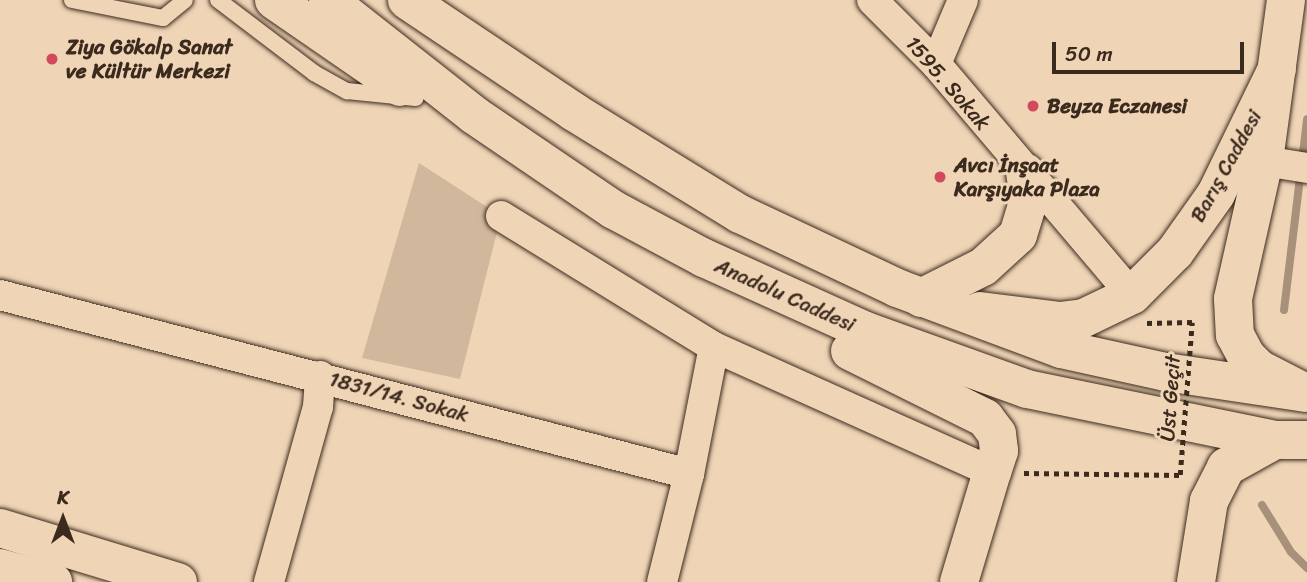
<!DOCTYPE html>
<html>
<head>
<meta charset="utf-8">
<style>
  body { margin:0 }
  #map { position:relative; width:1307px; height:582px; overflow:hidden; background:#efd4b6; font-family:Sriracha,sans-serif }
  div>[style] { position:absolute }
  .green>* { inset:0; background:#d1b89d }
  .stream>* { height:8px; margin:-4px; padding:0 4px; transform-origin:4px; border-radius:4px; background:#a8917a }
  .path>* { height:4.5px; margin-top:-2.25px; transform-origin:0; background:repeating-linear-gradient(90deg,#3b2a1e 0 5px,transparent 0 10px) }
  .roads { filter:drop-shadow(0 0 2px #3b2a1e) drop-shadow(0 0 2px #3b2a1e) }
  .lane>* { height:16px; margin:-8px; padding:0 8px; transform-origin:8px; border-radius:8px; background:#efd4b6 }
  .street>* { height:30px; margin:-15px; padding:0 15px; transform-origin:15px; border-radius:15px; background:#efd4b6 }
  .secondary>* { height:38px; margin:-19px; padding:0 19px; transform-origin:19px; border-radius:19px; background:#efd4b6 }
  .highway>* { height:38px; margin:-19px; padding:0 19px; transform-origin:19px; border-radius:19px; background:#efd4b6 }
  .path-bridge>* { height:4.5px; margin-top:-2.25px; transform-origin:0; background:repeating-linear-gradient(90deg,#3b2a1e 0 5px,transparent 0 10px) }
  .dots>* { width:19px; height:19px; translate:-50% -50%; box-sizing:border-box; border:4px solid #efd4b6; border-radius:50% }
  span { translate:-50% -50%; white-space:nowrap; text-align:center; line-height:1.15; -webkit-text-stroke:6px #efd4b6; paint-order:stroke }
  .poi-label { font-size:21px; color:#3b2a1e; font-weight:700 }
  .left { translate:0 -50%; text-align:left }
  .street-label { font-size:21px; color:#3b2a1e }
  .north { position:absolute; left:28px; top:484px; width:70px; height:70px; -webkit-text-stroke:5px #efd4b6; paint-order:stroke; rotate:0deg; font-size:19px; font-weight:700; line-height:28px; text-align:center; color:#3b2a1e }
  .north::after { content:''; display:block; margin:auto; width:24px; height:32px; background:#3b2a1e; clip-path:polygon(50% 0,100% 100%,50% 72%,0 100%) }
  .scale { position:absolute; left:1052px; top:42px; width:192px; height:32px; box-sizing:border-box; border:4px solid #3b2a1e; border-top:0; padding-left:9px; font-size:21px; line-height:24px; white-space:nowrap; color:#3b2a1e; -webkit-text-stroke:5px #efd4b6; paint-order:stroke }
</style>
</head>
<body>
<div id="map">
  <div class="green">
    <i style="clip-path:polygon(419px 163px,501px 216px,460px 379px,362px 358px)"></i>
  </div>
  <div class="stream">
    <i style="left:1284px;top:310px;width:192px;rotate:-83.1deg"></i>
    <i style="left:1262px;top:505px;width:55px;rotate:58.3deg"></i>
    <i style="left:1291px;top:552px;width:23px;rotate:45deg"></i>
  </div>
  <div class="path">
    <i style="left:1147px;top:323px;width:45px;rotate:-1.3deg"></i>
    <i style="left:1024px;top:473px;width:156px;rotate:0.7deg"></i>
  </div>
  <div class="roads">
    <div class="lane">
      <i style="left:72px;top:0;width:93px;rotate:11.2deg"></i>
      <i style="left:163px;top:18px;width:28px;rotate:-39deg"></i>
      <i style="left:218px;top:0;width:121px;rotate:37.2deg"></i>
      <i style="left:314px;top:73px;width:38px;rotate:29deg"></i>
      <i style="left:347px;top:91px;width:69px;rotate:5.8deg"></i>
    </div>
    <div class="street">
      <i style="left:872px;top:0;width:91px;rotate:45deg"></i>
      <i style="left:936px;top:64px;width:303px;rotate:49.7deg"></i>
      <i style="left:936px;top:64px;width:69px;rotate:-67.1deg"></i>
      <i style="left:1264px;top:161px;width:44px;rotate:9.2deg"></i>
      <i style="left:501px;top:216px;width:250px;rotate:31.6deg"></i>
      <i style="left:714px;top:347px;width:305px;rotate:24.2deg"></i>
      <i style="left:0;top:295px;width:712px;rotate:14.56deg"></i>
      <i style="left:689px;top:474px;width:111px;rotate:104deg"></i>
      <i style="left:689px;top:474px;width:129px;rotate:-78.9deg"></i>
      <i style="left:269px;top:582px;width:182px;rotate:-74.4deg"></i>
      <i style="left:318px;top:407px;width:31px;rotate:-86deg"></i>
    </div>
    <div class="secondary">
      <i style="left:1286px;top:0;width:162px;rotate:97.8deg"></i>
      <i style="left:1264px;top:161px;width:141px;rotate:102.7deg"></i>
      <i style="left:1233px;top:299px;width:36px;rotate:87deg"></i>
      <i style="left:1235px;top:335px;width:24px;rotate:62deg"></i>
      <i style="left:1246px;top:356px;width:18px;rotate:45deg"></i>
      <i style="left:1259px;top:369px;width:48px;rotate:27.1deg"></i>
      <i style="left:980px;top:311px;width:81px;rotate:7.1deg"></i>
      <i style="left:1060px;top:321px;width:24px;rotate:-7deg"></i>
      <i style="left:1084px;top:318px;width:53px;rotate:-25.6deg"></i>
      <i style="left:1132px;top:295px;width:61px;rotate:-45deg"></i>
      <i style="left:1175px;top:252px;width:71px;rotate:-54.7deg"></i>
      <i style="left:1216px;top:194px;width:139px;rotate:-64deg"></i>
      <i style="left:0;top:528px;width:186px;rotate:16.9deg"></i>
      <i style="left:0;top:568px;width:55px;rotate:14.8deg"></i>
      <i style="left:959px;top:582px;width:115px;rotate:-73.3deg"></i>
    </div>
    <div class="highway">
      <i style="left:274px;top:0;width:153px;rotate:34.6deg"></i>
      <i style="left:328px;top:0;width:186px;rotate:38.2deg"></i>
      <i style="left:474px;top:115px;width:169px;rotate:34.2deg"></i>
      <i style="left:614px;top:210px;width:102px;rotate:28.1deg"></i>
      <i style="left:704px;top:258px;width:178px;rotate:24.3deg"></i>
      <i style="left:866px;top:331px;width:171px;rotate:19.8deg"></i>
      <i style="left:1027px;top:389px;width:253px;rotate:11.6deg"></i>
      <i style="left:1275px;top:440px;width:32px"></i>
      <i style="left:407px;top:0;width:201px;rotate:33.8deg"></i>
      <i style="left:574px;top:112px;width:195px;rotate:31.6deg"></i>
      <i style="left:740px;top:214px;width:174px;rotate:25.2deg"></i>
      <i style="left:897px;top:288px;width:175px;rotate:20.4deg"></i>
      <i style="left:1061px;top:349px;width:107px;rotate:12.4deg"></i>
      <i style="left:1166px;top:372px;width:143px;rotate:8.5deg"></i>
      <i style="left:921px;top:298px;width:69px;rotate:-26.6deg"></i>
      <i style="left:983px;top:267px;width:47px;rotate:-42.4deg"></i>
      <i style="left:1018px;top:235px;width:37px;rotate:-73deg"></i>
      <i style="left:1029px;top:200px;width:28px;rotate:-98deg"></i>
      <i style="left:850px;top:351px;width:151px;rotate:26.4deg"></i>
      <i style="left:985px;top:418px;width:20px;rotate:53deg"></i>
      <i style="left:997px;top:434px;width:17px;rotate:83deg"></i>
      <i style="left:999px;top:451px;width:22px;rotate:108deg"></i>
      <i style="left:1196px;top:582px;width:82px;rotate:-80.9deg"></i>
      <i style="left:1209px;top:501px;width:38px;rotate:-63deg"></i>
      <i style="left:1226px;top:467px;width:56px;rotate:-28.9deg"></i>
    </div>
  </div>
  <div class="path-bridge">
    <i style="left:1180px;top:475px;width:153px;rotate:-85.5deg"></i>
  </div>
  <div class="dots">
    <i style="left:52px;top:59px;background:#d1495b"></i>
    <i style="left:1033px;top:106px;background:#d1495b"></i>
    <i style="left:940px;top:177px;background:#d1495b"></i>
  </div>
  <div class="poi-label">
    <span class="left" style="left:66px;top:59px">Ziya Gökalp Sanat<br>ve Kültür Merkezi</span>
    <span class="left" style="left:1047px;top:106px">Beyza Eczanesi</span>
    <span class="left" style="left:954px;top:177px">Avcı İnşaat<br>Karşıyaka Plaza</span>
  </div>
  <div class="street-label">
    <span style="left:948px;top:83px;rotate:49deg">1595. Sokak</span>
    <span style="left:1226px;top:166px;rotate:-61deg">Barış Caddesi</span>
    <span style="left:785px;top:295px;rotate:24deg">Anadolu Caddesi</span>
    <span style="left:399px;top:397px;rotate:15deg">1831/14. Sokak</span>
    <span style="left:1170px;top:398px;rotate:-86deg">Üst Geçit</span>
  </div>
  <div class="north">K</div>
  <div class="scale">50 m</div>
</div>
</body>
</html>
